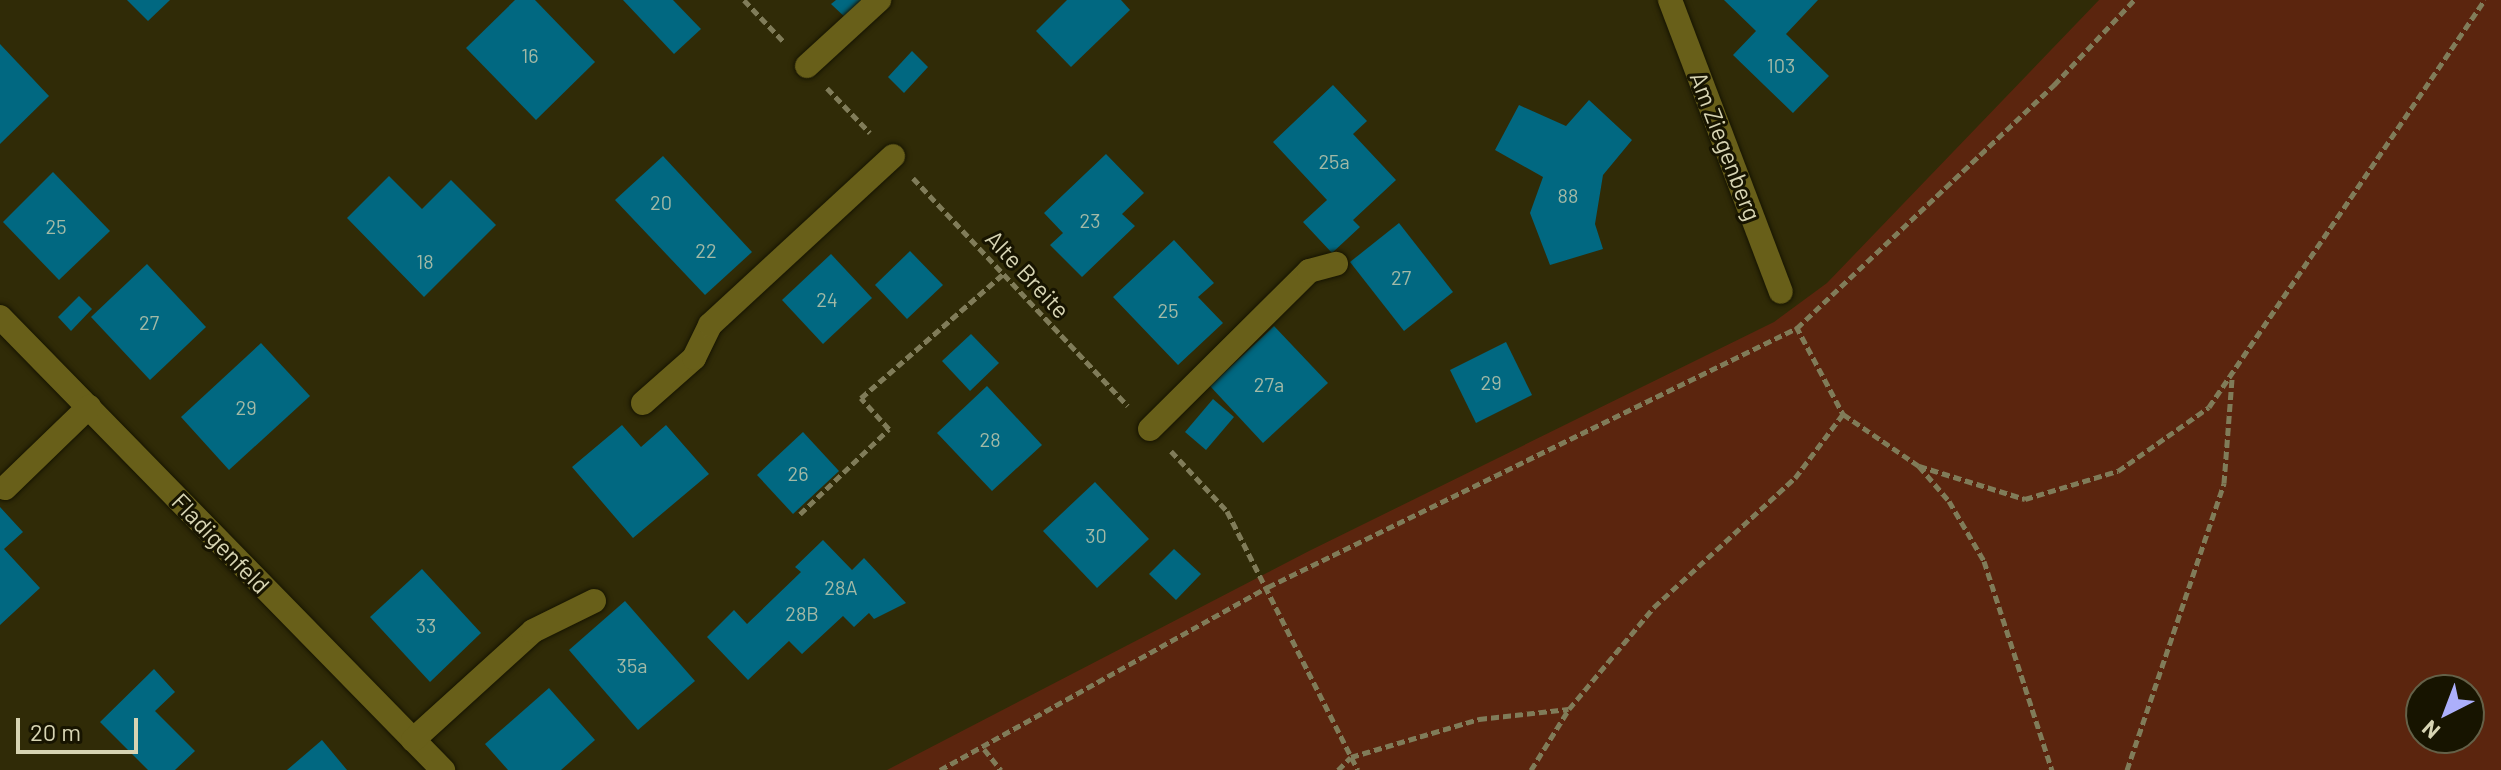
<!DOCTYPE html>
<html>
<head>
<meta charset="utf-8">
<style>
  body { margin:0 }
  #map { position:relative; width:2501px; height:770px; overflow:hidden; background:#302b07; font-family:Barlow,sans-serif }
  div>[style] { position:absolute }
  .green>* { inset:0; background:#5b250e }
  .building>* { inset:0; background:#016881 }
  .path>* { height:5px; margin-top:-2.5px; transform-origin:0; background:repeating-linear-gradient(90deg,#807c59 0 8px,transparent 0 12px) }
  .roads { filter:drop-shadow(0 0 2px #161402) drop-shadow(0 0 2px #161402) }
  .minor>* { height:24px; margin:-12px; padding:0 12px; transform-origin:12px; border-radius:12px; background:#685f19 }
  span { translate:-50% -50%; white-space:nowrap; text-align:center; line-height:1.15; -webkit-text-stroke:6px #171400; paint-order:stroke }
  .number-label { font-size:20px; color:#a2b9a6 }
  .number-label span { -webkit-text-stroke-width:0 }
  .street-label { font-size:24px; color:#d7d4b3 }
  .north { position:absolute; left:2405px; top:674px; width:80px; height:80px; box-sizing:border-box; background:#171400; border:2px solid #646148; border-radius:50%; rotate:222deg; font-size:22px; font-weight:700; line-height:32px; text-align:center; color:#d7d4b3 }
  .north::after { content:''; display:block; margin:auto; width:28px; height:36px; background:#acaffb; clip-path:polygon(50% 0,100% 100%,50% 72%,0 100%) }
  .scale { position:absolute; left:16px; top:718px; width:122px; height:36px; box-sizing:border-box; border:4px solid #d7d4b3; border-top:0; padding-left:10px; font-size:24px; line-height:28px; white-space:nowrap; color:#d7d4b3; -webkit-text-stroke:6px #171400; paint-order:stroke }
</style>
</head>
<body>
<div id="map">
  <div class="green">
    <i style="clip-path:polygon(evenodd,2099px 0,2501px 0,2501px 770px,887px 770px,1309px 551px,1774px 322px,1827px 283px,2099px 0,2421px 690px,2469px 690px,2469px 738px,2421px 738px,2421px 690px)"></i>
  </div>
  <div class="building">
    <i style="clip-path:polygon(127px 0,170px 0,148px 21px)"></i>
    <i style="clip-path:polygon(515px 0,535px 0,595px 62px,536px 120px,466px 48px)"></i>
    <i style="clip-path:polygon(623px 0,673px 0,701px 29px,674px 54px)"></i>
    <i style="clip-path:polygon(836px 0,866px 0,848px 20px,831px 4px)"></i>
    <i style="clip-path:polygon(1067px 0,1121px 0,1130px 10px,1071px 67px,1036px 31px)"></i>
    <i style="clip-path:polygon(1724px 0,1818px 0,1786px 34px,1829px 76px,1793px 113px,1733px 55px,1756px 31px)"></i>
    <i style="clip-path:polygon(0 44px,49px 96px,0 144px)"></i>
    <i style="clip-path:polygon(912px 51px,928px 67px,904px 93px,888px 77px)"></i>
    <i style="clip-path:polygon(1333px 85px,1367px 121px,1353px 134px,1396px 180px,1353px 220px,1360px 227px,1332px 253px,1303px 222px,1327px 200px,1273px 142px)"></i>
    <i style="clip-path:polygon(1589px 100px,1632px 140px,1603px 175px,1595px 224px,1603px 249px,1550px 265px,1530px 213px,1543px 177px,1495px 150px,1519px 105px,1566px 126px)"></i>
    <i style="clip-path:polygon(1106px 154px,1144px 193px,1122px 214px,1135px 226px,1082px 277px,1050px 245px,1063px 233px,1044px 213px)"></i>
    <i style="clip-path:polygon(663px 156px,752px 252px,705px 295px,615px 200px)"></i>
    <i style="clip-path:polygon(53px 172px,110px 231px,59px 280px,3px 222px)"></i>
    <i style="clip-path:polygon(389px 176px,422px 209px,451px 180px,496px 225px,424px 297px,347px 218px)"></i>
    <i style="clip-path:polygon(1399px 223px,1453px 292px,1404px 331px,1350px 262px)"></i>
    <i style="clip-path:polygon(1174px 240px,1214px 283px,1198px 297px,1223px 323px,1178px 365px,1113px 297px)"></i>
    <i style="clip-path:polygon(910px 251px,943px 285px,907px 319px,875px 285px)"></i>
    <i style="clip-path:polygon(831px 254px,872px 298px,823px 344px,782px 300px)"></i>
    <i style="clip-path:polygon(147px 264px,206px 327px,150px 380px,91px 317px)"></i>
    <i style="clip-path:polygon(79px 296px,92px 309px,71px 331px,58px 317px)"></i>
    <i style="clip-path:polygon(1274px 326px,1328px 383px,1263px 443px,1210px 386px)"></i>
    <i style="clip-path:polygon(971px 334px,999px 363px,970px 391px,942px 361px)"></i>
    <i style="clip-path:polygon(1506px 342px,1532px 395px,1476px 423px,1450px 370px)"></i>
    <i style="clip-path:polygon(261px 343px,310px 396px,229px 470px,181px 417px)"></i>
    <i style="clip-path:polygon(987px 386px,1042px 445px,992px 491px,937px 433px)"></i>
    <i style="clip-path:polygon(1213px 399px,1234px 417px,1206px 450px,1185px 432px)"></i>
    <i style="clip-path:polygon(622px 425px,641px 447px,666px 425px,709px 474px,633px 538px,572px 467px)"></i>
    <i style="clip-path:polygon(803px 432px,839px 471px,793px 514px,757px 475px)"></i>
    <i style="clip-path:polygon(1095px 482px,1149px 539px,1097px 588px,1043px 531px)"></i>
    <i style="clip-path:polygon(0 507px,23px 532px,4px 549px,40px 588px,0 625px)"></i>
    <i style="clip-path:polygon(823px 540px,852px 570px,864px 558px,906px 603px,874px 619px,869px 613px,854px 627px,843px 616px,802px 654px,789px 641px,748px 680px,707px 637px,734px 610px,747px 624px,801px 572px,795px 567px)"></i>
    <i style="clip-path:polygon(1174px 549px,1201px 574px,1176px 600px,1149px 574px)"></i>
    <i style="clip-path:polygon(422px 569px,481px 633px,430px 682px,370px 617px)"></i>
    <i style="clip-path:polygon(625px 601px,695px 681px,638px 730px,569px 650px)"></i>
    <i style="clip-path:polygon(154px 669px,175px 692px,155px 711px,195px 751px,175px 770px,148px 770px,100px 722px)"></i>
    <i style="clip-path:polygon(549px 688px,595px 740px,561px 770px,508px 770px,485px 744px)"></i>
    <i style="clip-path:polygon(322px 740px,347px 770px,287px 770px)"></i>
  </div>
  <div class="path">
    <i style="left:744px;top:0;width:59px;rotate:46.4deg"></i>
    <i style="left:827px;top:88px;width:62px;rotate:46.3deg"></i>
    <i style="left:913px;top:178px;width:313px;rotate:46.7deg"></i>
    <i style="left:1796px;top:326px;width:100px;rotate:61.9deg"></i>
    <i style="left:1843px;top:414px;width:92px;rotate:34.4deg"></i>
    <i style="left:1919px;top:466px;width:111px;rotate:17.3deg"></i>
    <i style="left:2025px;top:499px;width:97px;rotate:-16.8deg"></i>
    <i style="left:2118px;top:471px;width:111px;rotate:-35.1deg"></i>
    <i style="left:2209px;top:407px;width:492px;rotate:-55.9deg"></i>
    <i style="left:1171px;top:451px;width:82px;rotate:47deg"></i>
    <i style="left:1227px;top:511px;width:290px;rotate:63.2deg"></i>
    <i style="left:1919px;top:466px;width:46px;rotate:49.4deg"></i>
    <i style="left:1949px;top:501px;width:69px;rotate:59.7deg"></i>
    <i style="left:1984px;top:561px;width:220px;rotate:72deg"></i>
    <i style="left:800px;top:514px;width:123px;rotate:-43.7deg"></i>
    <i style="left:889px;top:429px;width:42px;rotate:-132.1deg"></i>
    <i style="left:861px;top:398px;width:189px;rotate:-41.1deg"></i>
    <i style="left:984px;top:749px;width:27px;rotate:51deg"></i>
    <i style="left:940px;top:770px;width:376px;rotate:-29.2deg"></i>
    <i style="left:1268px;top:587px;width:589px;rotate:-26.09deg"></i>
    <i style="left:1797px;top:328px;width:354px;rotate:-43.4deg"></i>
    <i style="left:2054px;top:85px;width:117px;rotate:-46.7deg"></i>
    <i style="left:1338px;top:770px;width:18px;rotate:-45deg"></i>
    <i style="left:1351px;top:757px;width:134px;rotate:-16.5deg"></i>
    <i style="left:1479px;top:719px;width:90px;rotate:-6.4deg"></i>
    <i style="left:1531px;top:770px;width:72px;rotate:-58.1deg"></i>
    <i style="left:1569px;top:709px;width:133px;rotate:-50.2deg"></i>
    <i style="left:1654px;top:607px;width:191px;rotate:-42.5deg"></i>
    <i style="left:1795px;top:478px;width:80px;rotate:-53.1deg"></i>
    <i style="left:2127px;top:770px;width:303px;rotate:-71.3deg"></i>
    <i style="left:2224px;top:483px;width:104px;rotate:-85.6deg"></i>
  </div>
  <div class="roads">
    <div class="minor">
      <i style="left:1670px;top:0;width:312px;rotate:69.2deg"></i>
      <i style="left:807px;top:66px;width:98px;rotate:-42.5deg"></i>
      <i style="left:0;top:317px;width:634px;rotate:45.64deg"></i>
      <i style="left:643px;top:403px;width:68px;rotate:-41.4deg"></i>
      <i style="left:694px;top:358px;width:37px;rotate:-64deg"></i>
      <i style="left:710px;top:325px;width:249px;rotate:-42.7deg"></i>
      <i style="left:1150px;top:429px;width:224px;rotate:-44.8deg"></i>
      <i style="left:1309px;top:271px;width:28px;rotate:-15deg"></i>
      <i style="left:5px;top:488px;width:117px;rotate:-44deg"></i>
      <i style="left:413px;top:740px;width:162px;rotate:-42.2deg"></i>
      <i style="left:533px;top:631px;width:68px;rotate:-26.2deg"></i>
    </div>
  </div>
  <div class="number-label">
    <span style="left:530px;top:55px">16</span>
    <span style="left:1781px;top:65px">103</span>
    <span style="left:1334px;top:161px">25a</span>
    <span style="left:1568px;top:195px">88</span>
    <span style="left:661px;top:202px">20</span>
    <span style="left:1090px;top:220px">23</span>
    <span style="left:56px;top:226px">25</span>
    <span style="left:706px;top:250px">22</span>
    <span style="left:425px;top:261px">18</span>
    <span style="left:1401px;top:277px">27</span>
    <span style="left:827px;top:299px">24</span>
    <span style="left:1168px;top:310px">25</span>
    <span style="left:149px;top:322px">27</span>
    <span style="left:1491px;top:382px">29</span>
    <span style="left:1269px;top:384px">27a</span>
    <span style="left:246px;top:407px">29</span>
    <span style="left:990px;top:439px">28</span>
    <span style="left:798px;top:473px">26</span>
    <span style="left:1096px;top:535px">30</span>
    <span style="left:841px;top:587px">28A</span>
    <span style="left:802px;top:613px">28B</span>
    <span style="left:426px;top:625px">33</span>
    <span style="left:632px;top:665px">35a</span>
  </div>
  <div class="street-label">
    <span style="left:1726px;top:146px;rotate:69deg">Am Ziegenberg</span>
    <span style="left:1028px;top:274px;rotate:47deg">Alte Breite</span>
    <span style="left:221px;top:543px;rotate:46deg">Fladigenfeld</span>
  </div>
  <div class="north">N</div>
  <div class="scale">20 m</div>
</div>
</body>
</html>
